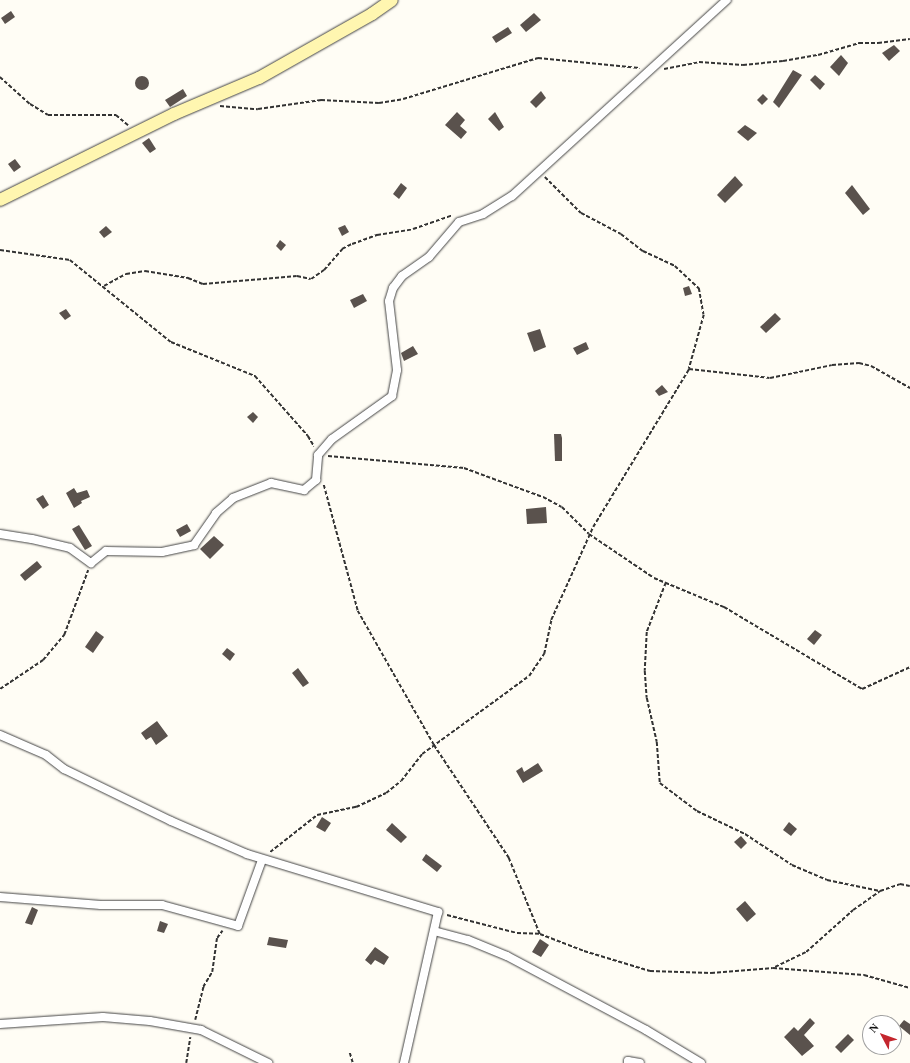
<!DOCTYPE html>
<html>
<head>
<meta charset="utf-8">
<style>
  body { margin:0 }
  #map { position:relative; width:910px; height:1063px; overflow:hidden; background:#fffdf5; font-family:Georgia,serif }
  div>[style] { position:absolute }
  .building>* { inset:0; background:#5a524d }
  .round { border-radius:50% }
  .path>* { height:1.5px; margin-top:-0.75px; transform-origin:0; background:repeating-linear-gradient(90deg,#333 0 4px,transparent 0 6px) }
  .roads { filter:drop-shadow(0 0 1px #444) drop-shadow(0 0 1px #444) }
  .minor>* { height:8px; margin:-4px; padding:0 4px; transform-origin:4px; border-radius:4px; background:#fff }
  .secondary>* { height:12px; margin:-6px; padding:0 6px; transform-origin:6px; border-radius:6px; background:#fff6b0 }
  span { translate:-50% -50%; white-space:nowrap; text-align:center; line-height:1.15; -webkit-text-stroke:4px #fff; paint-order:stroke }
  .north { position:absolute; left:862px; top:1015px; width:40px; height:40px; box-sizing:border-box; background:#fff; border:1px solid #a0a0a0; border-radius:50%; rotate:311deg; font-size:11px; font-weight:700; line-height:16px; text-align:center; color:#111 }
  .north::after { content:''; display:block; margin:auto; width:14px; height:18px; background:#c4262e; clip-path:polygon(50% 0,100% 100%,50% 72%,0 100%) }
</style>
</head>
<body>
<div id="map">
  <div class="building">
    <i style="clip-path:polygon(11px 11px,15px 17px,5px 24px,1px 18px)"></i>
    <i style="clip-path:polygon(534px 13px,541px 20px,526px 32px,520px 25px)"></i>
    <i style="clip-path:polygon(508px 27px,512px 33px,496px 43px,492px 37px)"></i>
    <i style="clip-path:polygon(894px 45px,900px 51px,889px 61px,882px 53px)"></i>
    <i style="clip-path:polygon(841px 55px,848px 63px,839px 76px,830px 67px)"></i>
    <i style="clip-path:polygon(793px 70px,802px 75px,779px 108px,773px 102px)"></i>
    <i style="clip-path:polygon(815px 75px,825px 84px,820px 90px,810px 80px)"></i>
    <i class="round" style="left:135px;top:76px;width:14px;height:14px"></i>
    <i style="clip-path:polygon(183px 89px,187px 96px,170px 107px,165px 100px)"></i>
    <i style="clip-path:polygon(541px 91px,546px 98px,536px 108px,530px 102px)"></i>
    <i style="clip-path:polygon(763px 94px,768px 99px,762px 105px,757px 100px)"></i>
    <i style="clip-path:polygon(457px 112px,465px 120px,460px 126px,467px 132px,461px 139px,445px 125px)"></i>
    <i style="clip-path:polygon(495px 112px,504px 127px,499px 131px,488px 119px)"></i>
    <i style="clip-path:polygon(745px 125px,757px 133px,748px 141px,737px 132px)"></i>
    <i style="clip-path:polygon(149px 138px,156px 149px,150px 153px,142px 143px)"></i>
    <i style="clip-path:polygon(15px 159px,21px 167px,14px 172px,8px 164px)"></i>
    <i style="clip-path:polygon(735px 176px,743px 185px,725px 203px,717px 195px)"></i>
    <i style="clip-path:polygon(401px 183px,407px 188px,399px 199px,393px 194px)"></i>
    <i style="clip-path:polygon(852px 185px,870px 209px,863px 215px,845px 193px)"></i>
    <i style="clip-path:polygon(345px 225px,349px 232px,342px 236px,338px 228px)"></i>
    <i style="clip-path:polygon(106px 226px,112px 232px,104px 238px,99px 232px)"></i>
    <i style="clip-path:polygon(280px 240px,286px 245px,281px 251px,276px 246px)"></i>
    <i style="clip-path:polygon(689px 286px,692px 294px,685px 296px,683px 288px)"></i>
    <i style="clip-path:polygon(363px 294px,367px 301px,354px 308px,350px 300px)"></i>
    <i style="clip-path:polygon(66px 309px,71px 316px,65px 320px,59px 313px)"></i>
    <i style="clip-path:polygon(775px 313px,781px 319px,766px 333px,760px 327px)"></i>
    <i style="clip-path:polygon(540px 329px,546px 347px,534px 352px,527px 333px)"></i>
    <i style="clip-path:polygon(586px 342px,589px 349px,577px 355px,573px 348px)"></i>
    <i style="clip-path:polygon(413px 346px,418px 354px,404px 361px,401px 353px)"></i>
    <i style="clip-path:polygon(662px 385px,668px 392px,659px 396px,655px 391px)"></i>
    <i style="clip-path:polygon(253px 412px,258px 417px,253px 423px,247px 417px)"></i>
    <i style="clip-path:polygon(554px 434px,561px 434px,562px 438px,562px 461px,555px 461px)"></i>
    <i style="clip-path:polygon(74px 488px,77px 493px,87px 490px,90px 497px,81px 501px,82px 503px,74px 508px,66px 493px)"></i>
    <i style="clip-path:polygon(43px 495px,49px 505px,43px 509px,36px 499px)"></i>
    <i style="clip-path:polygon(546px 507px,547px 523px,527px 524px,526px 509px)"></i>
    <i style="clip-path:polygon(187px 524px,191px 531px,180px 537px,176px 530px)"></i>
    <i style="clip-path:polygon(79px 525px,92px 546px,85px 550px,72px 529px)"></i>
    <i style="clip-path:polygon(214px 536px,224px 545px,210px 559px,200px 549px)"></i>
    <i style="clip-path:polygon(37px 561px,42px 567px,25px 581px,20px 575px)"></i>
    <i style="clip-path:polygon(815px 630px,822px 635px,814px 645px,807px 639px)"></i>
    <i style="clip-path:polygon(96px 631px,104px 637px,93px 653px,85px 647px)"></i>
    <i style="clip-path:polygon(227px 648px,235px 654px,230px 661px,222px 654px)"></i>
    <i style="clip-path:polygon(298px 668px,309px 683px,303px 687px,292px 673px)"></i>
    <i style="clip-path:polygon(157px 721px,168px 736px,156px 745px,151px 737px,146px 740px,141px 733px)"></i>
    <i style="clip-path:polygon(538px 763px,543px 771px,523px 783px,516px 771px,522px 767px,524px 772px)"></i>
    <i style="clip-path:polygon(322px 817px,331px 823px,325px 832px,316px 827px)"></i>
    <i style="clip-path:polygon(789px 822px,797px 829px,791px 836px,783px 830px)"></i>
    <i style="clip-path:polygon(392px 823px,407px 837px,401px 843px,386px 830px)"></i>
    <i style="clip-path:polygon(741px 836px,747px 843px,741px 849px,734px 842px)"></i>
    <i style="clip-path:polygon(426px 854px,442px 866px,437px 872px,422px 860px)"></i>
    <i style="clip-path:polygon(745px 901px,756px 914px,747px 922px,736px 909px)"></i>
    <i style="clip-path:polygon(32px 907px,38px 910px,32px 925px,25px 923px)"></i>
    <i style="clip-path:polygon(160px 921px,168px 924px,164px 933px,157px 931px)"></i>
    <i style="clip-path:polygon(269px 937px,288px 940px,286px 948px,267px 945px)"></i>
    <i style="clip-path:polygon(540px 939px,549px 945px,541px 957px,532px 952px)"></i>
    <i style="clip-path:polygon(375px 947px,389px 957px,384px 965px,375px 960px,371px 965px,365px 960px)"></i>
    <i style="clip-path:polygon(810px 1018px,815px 1023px,804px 1035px,814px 1046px,802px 1056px,784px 1037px,794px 1027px,798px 1031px)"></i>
    <i style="clip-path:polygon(904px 1020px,910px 1024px,910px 1035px,899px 1026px)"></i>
    <i style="clip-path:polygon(848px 1034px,854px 1040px,841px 1053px,835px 1047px)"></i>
  </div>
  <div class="path">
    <i style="left:664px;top:69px;width:36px;rotate:-11deg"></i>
    <i style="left:699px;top:62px;width:44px;rotate:3.9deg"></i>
    <i style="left:743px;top:65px;width:40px;rotate:-5.7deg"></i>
    <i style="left:783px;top:61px;width:36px;rotate:-10deg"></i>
    <i style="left:818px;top:55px;width:43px;rotate:-16.3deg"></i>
    <i style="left:859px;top:43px;width:19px"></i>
    <i style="left:878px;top:43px;width:32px;rotate:-7deg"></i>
    <i style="left:0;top:77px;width:40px;rotate:42deg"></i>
    <i style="left:30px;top:104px;width:21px;rotate:31deg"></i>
    <i style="left:48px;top:115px;width:68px"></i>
    <i style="left:116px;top:115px;width:16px;rotate:40deg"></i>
    <i style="left:220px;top:106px;width:38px;rotate:5deg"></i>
    <i style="left:258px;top:109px;width:64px;rotate:-8.1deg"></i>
    <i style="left:321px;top:100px;width:58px;rotate:3deg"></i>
    <i style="left:379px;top:103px;width:24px;rotate:-9deg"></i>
    <i style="left:403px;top:99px;width:141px;rotate:-16.9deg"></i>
    <i style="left:538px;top:58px;width:102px;rotate:5.6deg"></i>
    <i style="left:545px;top:177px;width:51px;rotate:45deg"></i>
    <i style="left:581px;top:213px;width:45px;rotate:27.7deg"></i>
    <i style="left:621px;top:234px;width:28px;rotate:38deg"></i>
    <i style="left:643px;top:251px;width:35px;rotate:25deg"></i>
    <i style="left:675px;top:266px;width:33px;rotate:43deg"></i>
    <i style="left:699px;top:288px;width:27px;rotate:80deg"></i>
    <i style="left:704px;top:315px;width:56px;rotate:105.5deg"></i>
    <i style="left:0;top:250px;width:71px;rotate:8.1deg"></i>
    <i style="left:70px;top:260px;width:130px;rotate:39.1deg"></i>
    <i style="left:171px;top:342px;width:91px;rotate:22deg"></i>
    <i style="left:255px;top:376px;width:80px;rotate:48.5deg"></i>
    <i style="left:308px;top:436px;width:12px;rotate:59deg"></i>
    <i style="left:104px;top:286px;width:25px;rotate:-29deg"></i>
    <i style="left:126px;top:274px;width:19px;rotate:-9deg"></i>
    <i style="left:145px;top:271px;width:44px;rotate:9.2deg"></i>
    <i style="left:188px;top:278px;width:16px;rotate:22deg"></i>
    <i style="left:203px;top:284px;width:94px;rotate:-4.9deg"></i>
    <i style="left:297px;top:276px;width:14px;rotate:12deg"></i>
    <i style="left:311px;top:279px;width:16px;rotate:-35deg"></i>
    <i style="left:324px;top:270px;width:28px;rotate:-49deg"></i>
    <i style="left:342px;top:249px;width:11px;rotate:-27deg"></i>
    <i style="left:352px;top:244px;width:27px;rotate:-20deg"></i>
    <i style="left:377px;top:235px;width:36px;rotate:-9deg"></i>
    <i style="left:413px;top:229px;width:42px;rotate:-19.3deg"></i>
    <i style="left:328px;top:456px;width:137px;rotate:5deg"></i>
    <i style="left:464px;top:468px;width:84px;rotate:20.2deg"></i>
    <i style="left:543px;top:497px;width:21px;rotate:28deg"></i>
    <i style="left:562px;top:507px;width:38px;rotate:45deg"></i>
    <i style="left:589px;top:534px;width:78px;rotate:34.1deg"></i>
    <i style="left:654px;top:578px;width:76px;rotate:22.5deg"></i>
    <i style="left:724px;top:607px;width:161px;rotate:30.7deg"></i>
    <i style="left:862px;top:689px;width:53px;rotate:-24.6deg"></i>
    <i style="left:324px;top:485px;width:131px;rotate:74.9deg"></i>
    <i style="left:358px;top:611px;width:154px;rotate:60.4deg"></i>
    <i style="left:434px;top:745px;width:136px;rotate:56.4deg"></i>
    <i style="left:509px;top:858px;width:82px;rotate:67.8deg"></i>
    <i style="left:666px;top:583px;width:53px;rotate:111.2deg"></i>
    <i style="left:647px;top:632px;width:39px;rotate:93deg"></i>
    <i style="left:645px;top:671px;width:27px;rotate:86deg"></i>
    <i style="left:647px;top:698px;width:45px;rotate:77.2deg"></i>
    <i style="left:657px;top:742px;width:41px;rotate:85.8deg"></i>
    <i style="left:660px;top:783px;width:46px;rotate:37.1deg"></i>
    <i style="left:697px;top:811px;width:53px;rotate:25.6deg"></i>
    <i style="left:745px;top:834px;width:56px;rotate:33.4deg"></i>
    <i style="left:792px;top:865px;width:38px;rotate:23deg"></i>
    <i style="left:827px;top:880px;width:54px;rotate:11.7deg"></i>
    <i style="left:0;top:689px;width:52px;rotate:-34deg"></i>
    <i style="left:43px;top:660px;width:33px;rotate:-50deg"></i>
    <i style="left:64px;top:635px;width:69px;rotate:-69.7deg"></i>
    <i style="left:270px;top:852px;width:60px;rotate:-38.2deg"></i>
    <i style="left:317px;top:815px;width:40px;rotate:-12deg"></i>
    <i style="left:356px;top:807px;width:33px;rotate:-25deg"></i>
    <i style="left:386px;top:793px;width:19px;rotate:-39deg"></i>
    <i style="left:401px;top:781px;width:34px;rotate:-52deg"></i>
    <i style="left:422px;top:754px;width:132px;rotate:-36.1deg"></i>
    <i style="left:529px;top:676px;width:27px;rotate:-56deg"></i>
    <i style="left:544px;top:654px;width:35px;rotate:-78deg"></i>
    <i style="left:551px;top:620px;width:102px;rotate:-65.7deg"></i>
    <i style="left:593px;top:527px;width:185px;rotate:-58.7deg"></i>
    <i style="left:689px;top:369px;width:81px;rotate:6.3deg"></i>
    <i style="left:770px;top:378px;width:63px;rotate:-11.8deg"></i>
    <i style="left:832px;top:365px;width:27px;rotate:-4deg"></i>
    <i style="left:859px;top:363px;width:12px;rotate:14deg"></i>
    <i style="left:871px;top:366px;width:45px;rotate:29.4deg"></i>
    <i style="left:447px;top:915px;width:72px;rotate:14.4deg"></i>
    <i style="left:517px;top:933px;width:23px;rotate:2deg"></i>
    <i style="left:540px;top:934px;width:47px;rotate:21.1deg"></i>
    <i style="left:584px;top:951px;width:69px;rotate:16.9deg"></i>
    <i style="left:650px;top:971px;width:61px;rotate:1.9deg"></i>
    <i style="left:711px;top:973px;width:62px;rotate:-4.6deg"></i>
    <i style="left:773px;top:968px;width:91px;rotate:4.4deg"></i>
    <i style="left:864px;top:975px;width:48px;rotate:15.8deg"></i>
    <i style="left:775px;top:967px;width:34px;rotate:-26deg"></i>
    <i style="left:806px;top:952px;width:63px;rotate:-41.8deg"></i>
    <i style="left:853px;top:910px;width:33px;rotate:-35deg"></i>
    <i style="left:880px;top:891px;width:21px;rotate:-19deg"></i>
    <i style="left:900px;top:884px;width:10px;rotate:11deg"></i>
    <i style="left:195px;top:1020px;width:34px;rotate:-76deg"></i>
    <i style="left:203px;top:987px;width:17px;rotate:-59deg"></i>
    <i style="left:212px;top:972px;width:34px;rotate:-82deg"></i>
    <i style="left:217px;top:938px;width:9px;rotate:-54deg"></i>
    <i style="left:350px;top:1053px;width:10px;rotate:73deg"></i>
    <i style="left:186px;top:1063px;width:26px;rotate:-81deg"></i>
  </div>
  <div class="roads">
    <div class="minor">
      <i style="left:0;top:534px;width:32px;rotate:9deg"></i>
      <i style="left:32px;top:539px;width:39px;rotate:13deg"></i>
      <i style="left:70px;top:548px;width:26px;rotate:36deg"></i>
      <i style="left:91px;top:563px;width:19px;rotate:-39deg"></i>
      <i style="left:106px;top:551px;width:56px;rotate:1deg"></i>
      <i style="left:162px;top:552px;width:33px;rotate:-12deg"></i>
      <i style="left:194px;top:545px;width:39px;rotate:-55deg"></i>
      <i style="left:216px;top:513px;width:23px;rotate:-41deg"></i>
      <i style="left:233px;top:498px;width:41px;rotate:-21.5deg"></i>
      <i style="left:271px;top:483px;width:34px;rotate:12deg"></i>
      <i style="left:304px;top:490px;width:16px;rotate:-40deg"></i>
      <i style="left:316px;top:480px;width:25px;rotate:-85deg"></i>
      <i style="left:318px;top:455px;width:21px;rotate:-49deg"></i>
      <i style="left:332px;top:439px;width:74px;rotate:-35.6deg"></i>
      <i style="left:392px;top:396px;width:26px;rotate:-79deg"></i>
      <i style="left:397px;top:370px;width:69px;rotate:-96.6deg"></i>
      <i style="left:389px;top:301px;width:14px;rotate:-73deg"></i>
      <i style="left:393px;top:288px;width:15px;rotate:-53deg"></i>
      <i style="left:402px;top:276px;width:33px;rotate:-35deg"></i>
      <i style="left:429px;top:257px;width:46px;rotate:-49.4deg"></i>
      <i style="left:459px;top:222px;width:25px;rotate:-18deg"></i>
      <i style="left:483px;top:214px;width:34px;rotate:-32deg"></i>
      <i style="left:512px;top:196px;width:291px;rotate:-42.4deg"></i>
      <i style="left:0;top:735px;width:50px;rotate:23.5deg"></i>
      <i style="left:46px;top:755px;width:23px;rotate:38deg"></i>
      <i style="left:64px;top:769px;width:119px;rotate:25.9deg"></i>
      <i style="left:171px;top:821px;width:83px;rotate:23.5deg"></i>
      <i style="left:247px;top:854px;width:200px;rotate:16.9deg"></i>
      <i style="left:438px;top:912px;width:155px;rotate:102.7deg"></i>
      <i style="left:0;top:897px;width:101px;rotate:4.5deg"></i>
      <i style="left:101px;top:905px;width:61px"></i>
      <i style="left:162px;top:905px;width:79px;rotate:15.4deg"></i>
      <i style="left:238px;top:926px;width:70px;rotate:-70deg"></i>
      <i style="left:434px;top:931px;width:35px;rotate:15deg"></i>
      <i style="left:468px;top:940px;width:42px;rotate:22.3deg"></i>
      <i style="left:507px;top:956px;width:157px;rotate:28deg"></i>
      <i style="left:646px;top:1030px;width:64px;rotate:31deg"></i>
      <i style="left:0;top:1024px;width:103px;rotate:-3.9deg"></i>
      <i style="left:103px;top:1017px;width:47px;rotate:4.9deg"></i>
      <i style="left:150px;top:1021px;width:52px;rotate:10deg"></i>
      <i style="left:201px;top:1030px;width:75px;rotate:26.2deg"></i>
      <i style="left:628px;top:1063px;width:2px;rotate:-90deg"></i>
      <i style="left:628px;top:1061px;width:12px;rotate:9deg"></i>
    </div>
    <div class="secondary">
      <i style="left:0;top:200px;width:194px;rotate:-26.3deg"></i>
      <i style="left:174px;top:114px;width:92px;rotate:-23deg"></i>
      <i style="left:259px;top:78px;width:130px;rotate:-29.5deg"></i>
      <i style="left:372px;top:14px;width:24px;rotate:-35deg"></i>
    </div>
  </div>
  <div class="north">N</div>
</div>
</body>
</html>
